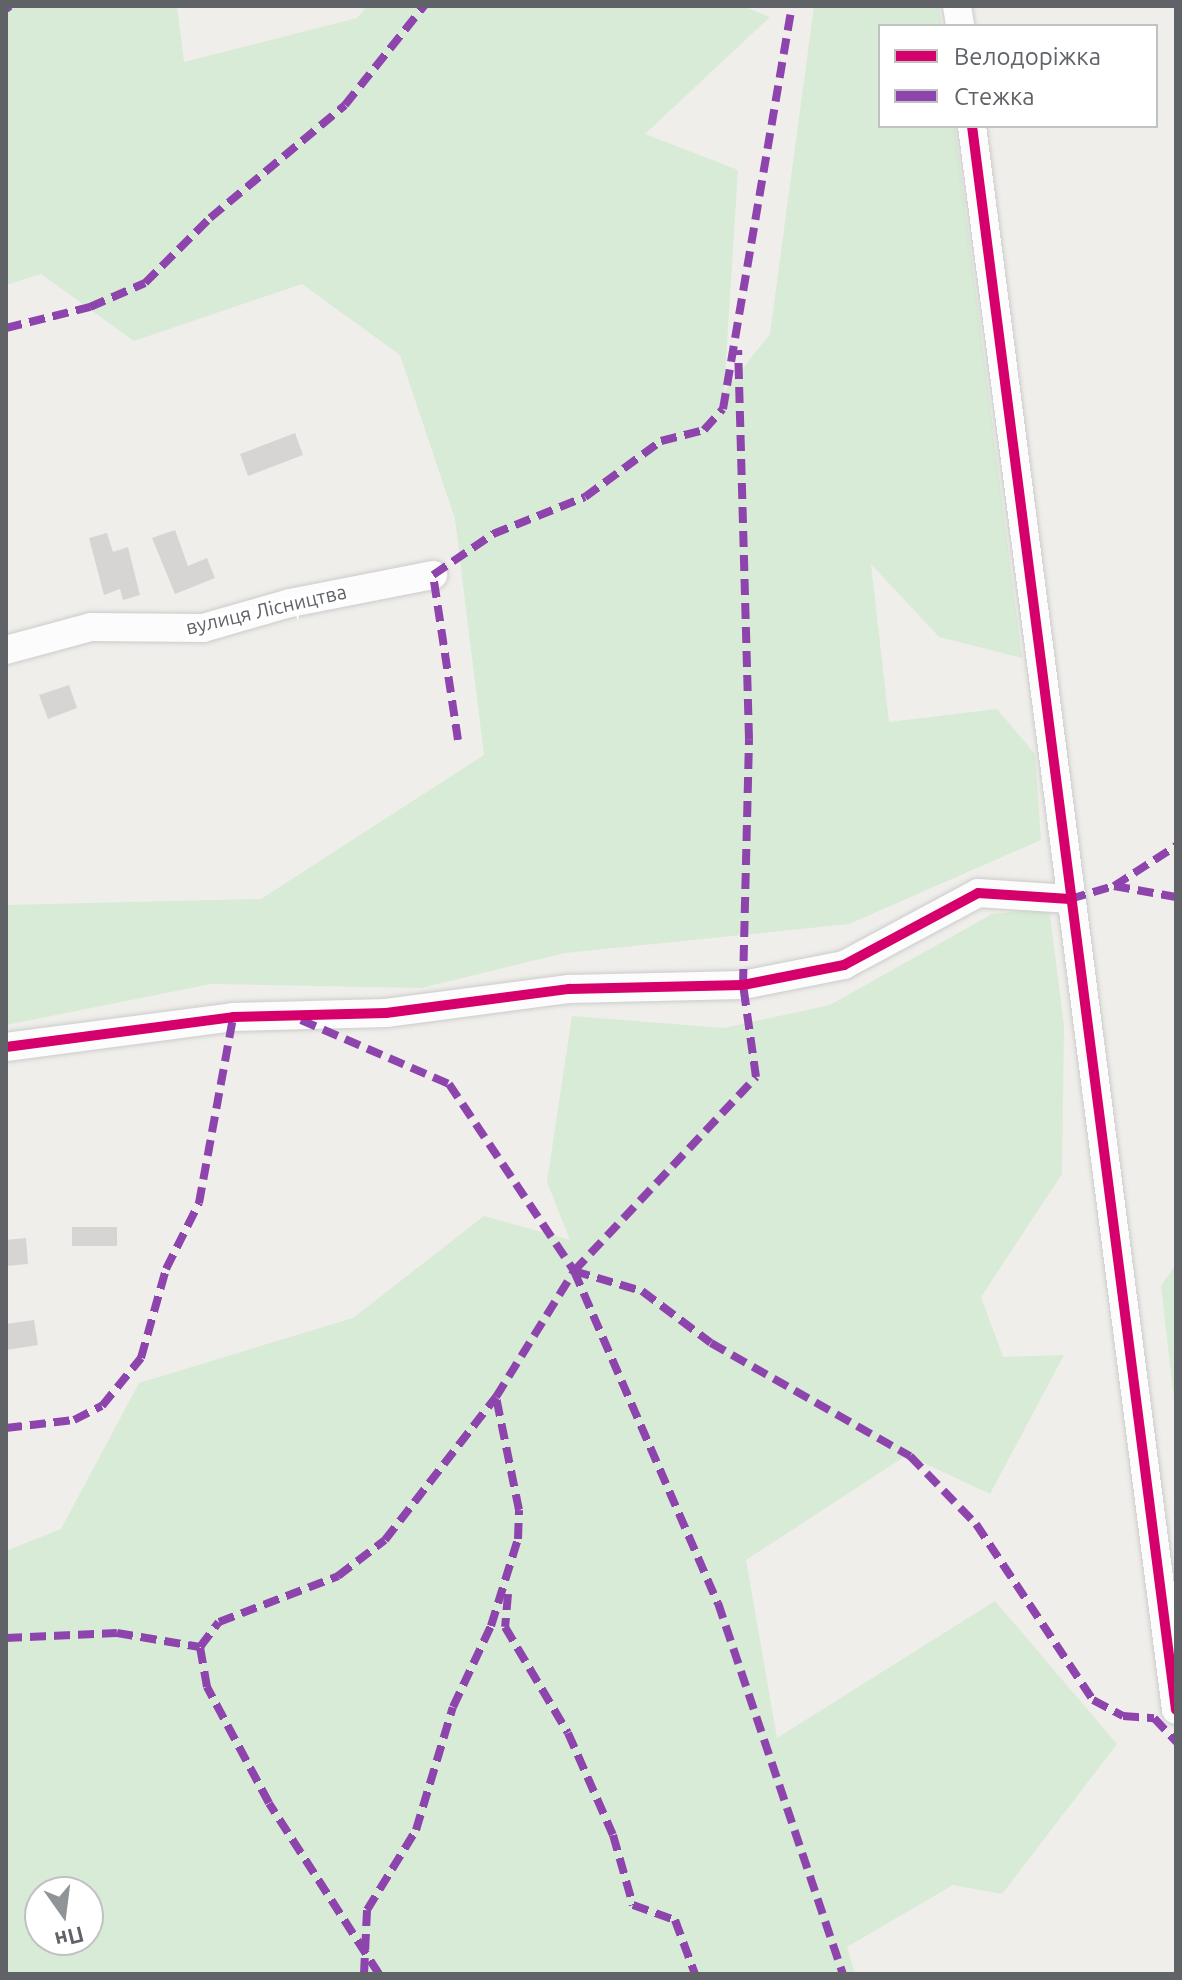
<!DOCTYPE html>
<html>
<head>
<meta charset="utf-8">
<style>
  body { margin:0 }
  #map { position:relative; width:1182px; height:1980px; overflow:hidden; background:#efeeea; font-family:Ubuntu,sans-serif }
  div>[style] { position:absolute }
  .green>* { inset:0; background:#d8ebd6 }
  .building>* { inset:0; background:#d6d5d3 }
  .roads { filter:drop-shadow(0 0 2px #cbcccc) drop-shadow(0 0 2px #cbcccc) }
  .minor>* { height:28px; margin:-14px; padding:0 14px; transform-origin:14px; border-radius:14px; background:#fdfcfc }
  .quiet>* { height:8px; margin-top:-4px; transform-origin:0; background:repeating-linear-gradient(90deg,#8e44ad 0 16px,transparent 0 24px) }
  .cycleway>* { height:10px; margin:-5px; padding:0 5px; transform-origin:5px; border-radius:5px; background:#d6006c }
  span { translate:-50% -50%; white-space:nowrap; text-align:center; line-height:1.15; -webkit-text-stroke:7px #fff; paint-order:stroke }
  .street-label { font-size:20px; color:#5f6368 }
  .frame { position:absolute; inset:0; border:8px solid #5f6368; pointer-events:none }
  .legend { position:absolute; left:878px; top:24px; width:280px; height:104px; box-sizing:border-box; background:#fff; border:2px solid #bfc1c3; margin:0; padding:10px 14px; list-style:none; font-size:24px; color:#5f6368 }
  .legend li { display:flex; align-items:center; gap:16px; height:40px }
  .legend b { width:40px; border:2px solid #bfc1c3 }
  .north { position:absolute; left:24px; top:1876px; width:80px; height:80px; box-sizing:border-box; background:#fff; border:2px solid #bfc1c3; border-radius:50%; rotate:166deg; font-size:22px; font-weight:700; line-height:32px; text-align:center; color:#5f6368 }
  .north::after { content:''; display:block; margin:auto; width:28px; height:36px; background:#919496; clip-path:polygon(50% 0,100% 100%,50% 72%,0 100%) }
</style>
</head>
<body>
<div id="map">
  <div class="green">
    <i style="clip-path:polygon(6px 6px,177px 6px,184px 62px,357px 18px,367px 6px,742px 6px,770px 17px,645px 134px,738px 170px,724px 392px,770px 334px,814px 6px,939px 6px,942px 26px,880px 26px,880px 126px,955px 126px,1022px 658px,939px 637px,871px 564px,889px 722px,997px 709px,1035px 754px,1041px 840px,849px 924px,565px 953px,421px 988px,211px 984px,6px 1025px,6px 905px,261px 899px,484px 755px,455px 519px,400px 355px,302px 284px,134px 341px,41px 274px,6px 285px)"></i>
    <i style="clip-path:polygon(evenodd,1049px 908px,1064px 1025px,1062px 1174px,981px 1297px,1003px 1357px,1064px 1355px,990px 1494px,907px 1455px,746px 1560px,777px 1738px,995px 1601px,1117px 1744px,1002px 1894px,953px 1885px,847px 1947px,855px 1974px,6px 1974px,6px 1551px,61px 1529px,139px 1383px,353px 1318px,484px 1216px,570px 1240px,547px 1182px,572px 1016px,724px 1028px,830px 1005px,992px 914px,1049px 908px,40px 1892px,88px 1892px,88px 1940px,40px 1940px,40px 1892px)"></i>
    <i style="clip-path:polygon(1176px 1264px,1176px 1418px,1161px 1286px)"></i>
  </div>
  <div class="building">
    <i style="clip-path:polygon(295px 433px,303px 455px,248px 476px,240px 454px)"></i>
    <i style="clip-path:polygon(175px 530px,188px 566px,207px 558px,215px 578px,175px 594px,152px 538px)"></i>
    <i style="clip-path:polygon(107px 533px,113px 552px,128px 547px,140px 595px,123px 600px,120px 589px,104px 595px,89px 538px)"></i>
    <i style="clip-path:polygon(69px 685px,77px 708px,48px 719px,39px 695px)"></i>
    <i style="clip-path:polygon(72px 1227px,117px 1227px,117px 1246px,72px 1246px)"></i>
    <i style="clip-path:polygon(26px 1238px,28px 1264px,6px 1266px,6px 1240px)"></i>
    <i style="clip-path:polygon(34px 1320px,38px 1345px,6px 1350px,6px 1324px)"></i>
  </div>
  <div class="roads">
    <div class="minor">
      <i style="left:957px;top:6px;width:20px;rotate:81deg"></i>
      <i style="left:972px;top:126px;width:1597px;rotate:82.66deg"></i>
      <i style="left:6px;top:650px;width:88px;rotate:-15.1deg"></i>
      <i style="left:91px;top:627px;width:112px;rotate:0.5deg"></i>
      <i style="left:203px;top:628px;width:91px;rotate:-16deg"></i>
      <i style="left:290px;top:603px;width:146px;rotate:-11.1deg"></i>
      <i style="left:6px;top:1047px;width:229px;rotate:-7.5deg"></i>
      <i style="left:233px;top:1017px;width:153px;rotate:-1.5deg"></i>
      <i style="left:386px;top:1013px;width:185px;rotate:-7.5deg"></i>
      <i style="left:569px;top:989px;width:174px;rotate:-1.3deg"></i>
      <i style="left:743px;top:985px;width:103px;rotate:-11.2deg"></i>
      <i style="left:844px;top:965px;width:152px;rotate:-28.2deg"></i>
      <i style="left:978px;top:893px;width:92px;rotate:3.7deg"></i>
    </div>
  </div>
  <div class="quiet">
    <i style="left:6px;top:9px;width:5px;rotate:-37deg"></i>
    <i style="left:6px;top:328px;width:87px;rotate:-14deg"></i>
    <i style="left:90px;top:307px;width:60px;rotate:-23.6deg"></i>
    <i style="left:145px;top:283px;width:92px;rotate:-45deg"></i>
    <i style="left:210px;top:218px;width:176px;rotate:-39.9deg"></i>
    <i style="left:345px;top:105px;width:127px;rotate:-51.4deg"></i>
    <i style="left:458px;top:740px;width:167px;rotate:-98.6deg"></i>
    <i style="left:433px;top:575px;width:73px;rotate:-34.3deg"></i>
    <i style="left:493px;top:534px;width:99px;rotate:-21.9deg"></i>
    <i style="left:585px;top:497px;width:94px;rotate:-36.4deg"></i>
    <i style="left:661px;top:441px;width:44px;rotate:-14.3deg"></i>
    <i style="left:704px;top:430px;width:28px;rotate:-48deg"></i>
    <i style="left:723px;top:409px;width:409px;rotate:-80.3deg"></i>
    <i style="left:1114px;top:886px;width:63px;rotate:10.1deg"></i>
    <i style="left:1070px;top:899px;width:46px;rotate:-16.5deg"></i>
    <i style="left:1114px;top:886px;width:74px;rotate:-32.8deg"></i>
    <i style="left:301px;top:1020px;width:161px;rotate:23.4deg"></i>
    <i style="left:449px;top:1084px;width:225px;rotate:56.2deg"></i>
    <i style="left:574px;top:1271px;width:362px;rotate:66.6deg"></i>
    <i style="left:718px;top:1603px;width:391px;rotate:71.4deg"></i>
    <i style="left:574px;top:1271px;width:71px;rotate:16.4deg"></i>
    <i style="left:642px;top:1291px;width:86px;rotate:37deg"></i>
    <i style="left:711px;top:1343px;width:229px;rotate:29.6deg"></i>
    <i style="left:910px;top:1456px;width:95px;rotate:45.9deg"></i>
    <i style="left:976px;top:1524px;width:211px;rotate:56.4deg"></i>
    <i style="left:1093px;top:1700px;width:34px;rotate:28deg"></i>
    <i style="left:1123px;top:1716px;width:31px;rotate:4deg"></i>
    <i style="left:1154px;top:1718px;width:33px;rotate:47deg"></i>
    <i style="left:6px;top:1428px;width:68px;rotate:-6.7deg"></i>
    <i style="left:74px;top:1420px;width:31px;rotate:-27deg"></i>
    <i style="left:102px;top:1406px;width:62px;rotate:-50.9deg"></i>
    <i style="left:141px;top:1358px;width:92px;rotate:-74.3deg"></i>
    <i style="left:166px;top:1269px;width:74px;rotate:-63.4deg"></i>
    <i style="left:199px;top:1203px;width:189px;rotate:-79.6deg"></i>
    <i style="left:508px;top:1594px;width:33px;rotate:95deg"></i>
    <i style="left:505px;top:1627px;width:123px;rotate:59.3deg"></i>
    <i style="left:568px;top:1733px;width:111px;rotate:66.2deg"></i>
    <i style="left:613px;top:1835px;width:73px;rotate:74.1deg"></i>
    <i style="left:633px;top:1905px;width:45px;rotate:19.7deg"></i>
    <i style="left:675px;top:1920px;width:58px;rotate:69.7deg"></i>
    <i style="left:6px;top:1638px;width:111px;rotate:-2.6deg"></i>
    <i style="left:117px;top:1633px;width:84px;rotate:9.6deg"></i>
    <i style="left:364px;top:1974px;width:64px;rotate:-87.3deg"></i>
    <i style="left:367px;top:1910px;width:94px;rotate:-58.5deg"></i>
    <i style="left:416px;top:1830px;width:128px;rotate:-73.3deg"></i>
    <i style="left:453px;top:1707px;width:89px;rotate:-64.9deg"></i>
    <i style="left:491px;top:1626px;width:91px;rotate:-72.8deg"></i>
    <i style="left:518px;top:1539px;width:29px;rotate:-88deg"></i>
    <i style="left:519px;top:1510px;width:115px;rotate:-101.5deg"></i>
    <i style="left:379px;top:1974px;width:203px;rotate:-122.8deg"></i>
    <i style="left:269px;top:1803px;width:132px;rotate:-118.1deg"></i>
    <i style="left:207px;top:1687px;width:41px;rotate:-99.9deg"></i>
    <i style="left:200px;top:1647px;width:31px;rotate:-53deg"></i>
    <i style="left:219px;top:1622px;width:128px;rotate:-21.1deg"></i>
    <i style="left:338px;top:1576px;width:59px;rotate:-37.5deg"></i>
    <i style="left:385px;top:1540px;width:181px;rotate:-52.2deg"></i>
    <i style="left:496px;top:1397px;width:148px;rotate:-58.2deg"></i>
    <i style="left:574px;top:1271px;width:266px;rotate:-46.8deg"></i>
    <i style="left:756px;top:1077px;width:93px;rotate:-98deg"></i>
    <i style="left:743px;top:985px;width:246px;rotate:-88.6deg"></i>
    <i style="left:749px;top:739px;width:389px;rotate:-91.6deg"></i>
  </div>
  <div class="cycleway">
    <i style="left:972px;top:126px;width:1597px;rotate:82.66deg"></i>
    <i style="left:6px;top:1047px;width:229px;rotate:-7.5deg"></i>
    <i style="left:233px;top:1017px;width:153px;rotate:-1.5deg"></i>
    <i style="left:386px;top:1013px;width:185px;rotate:-7.5deg"></i>
    <i style="left:569px;top:989px;width:174px;rotate:-1.3deg"></i>
    <i style="left:743px;top:985px;width:103px;rotate:-11.2deg"></i>
    <i style="left:844px;top:965px;width:152px;rotate:-28.2deg"></i>
    <i style="left:978px;top:893px;width:92px;rotate:3.7deg"></i>
  </div>
  <div class="street-label">
    <span style="left:266px;top:609px;rotate:-13deg">вулиця Лісництва</span>
  </div>
  <div class="frame"></div>
  <ul class="legend">
  <li><b style="height:10px;background:#d6006c"></b>Велодоріжка</li>
  <li><b style="height:10px;background:#8e44ad"></b>Стежка</li>
  </ul>
  <div class="north">Пн</div>
</div>
</body>
</html>
